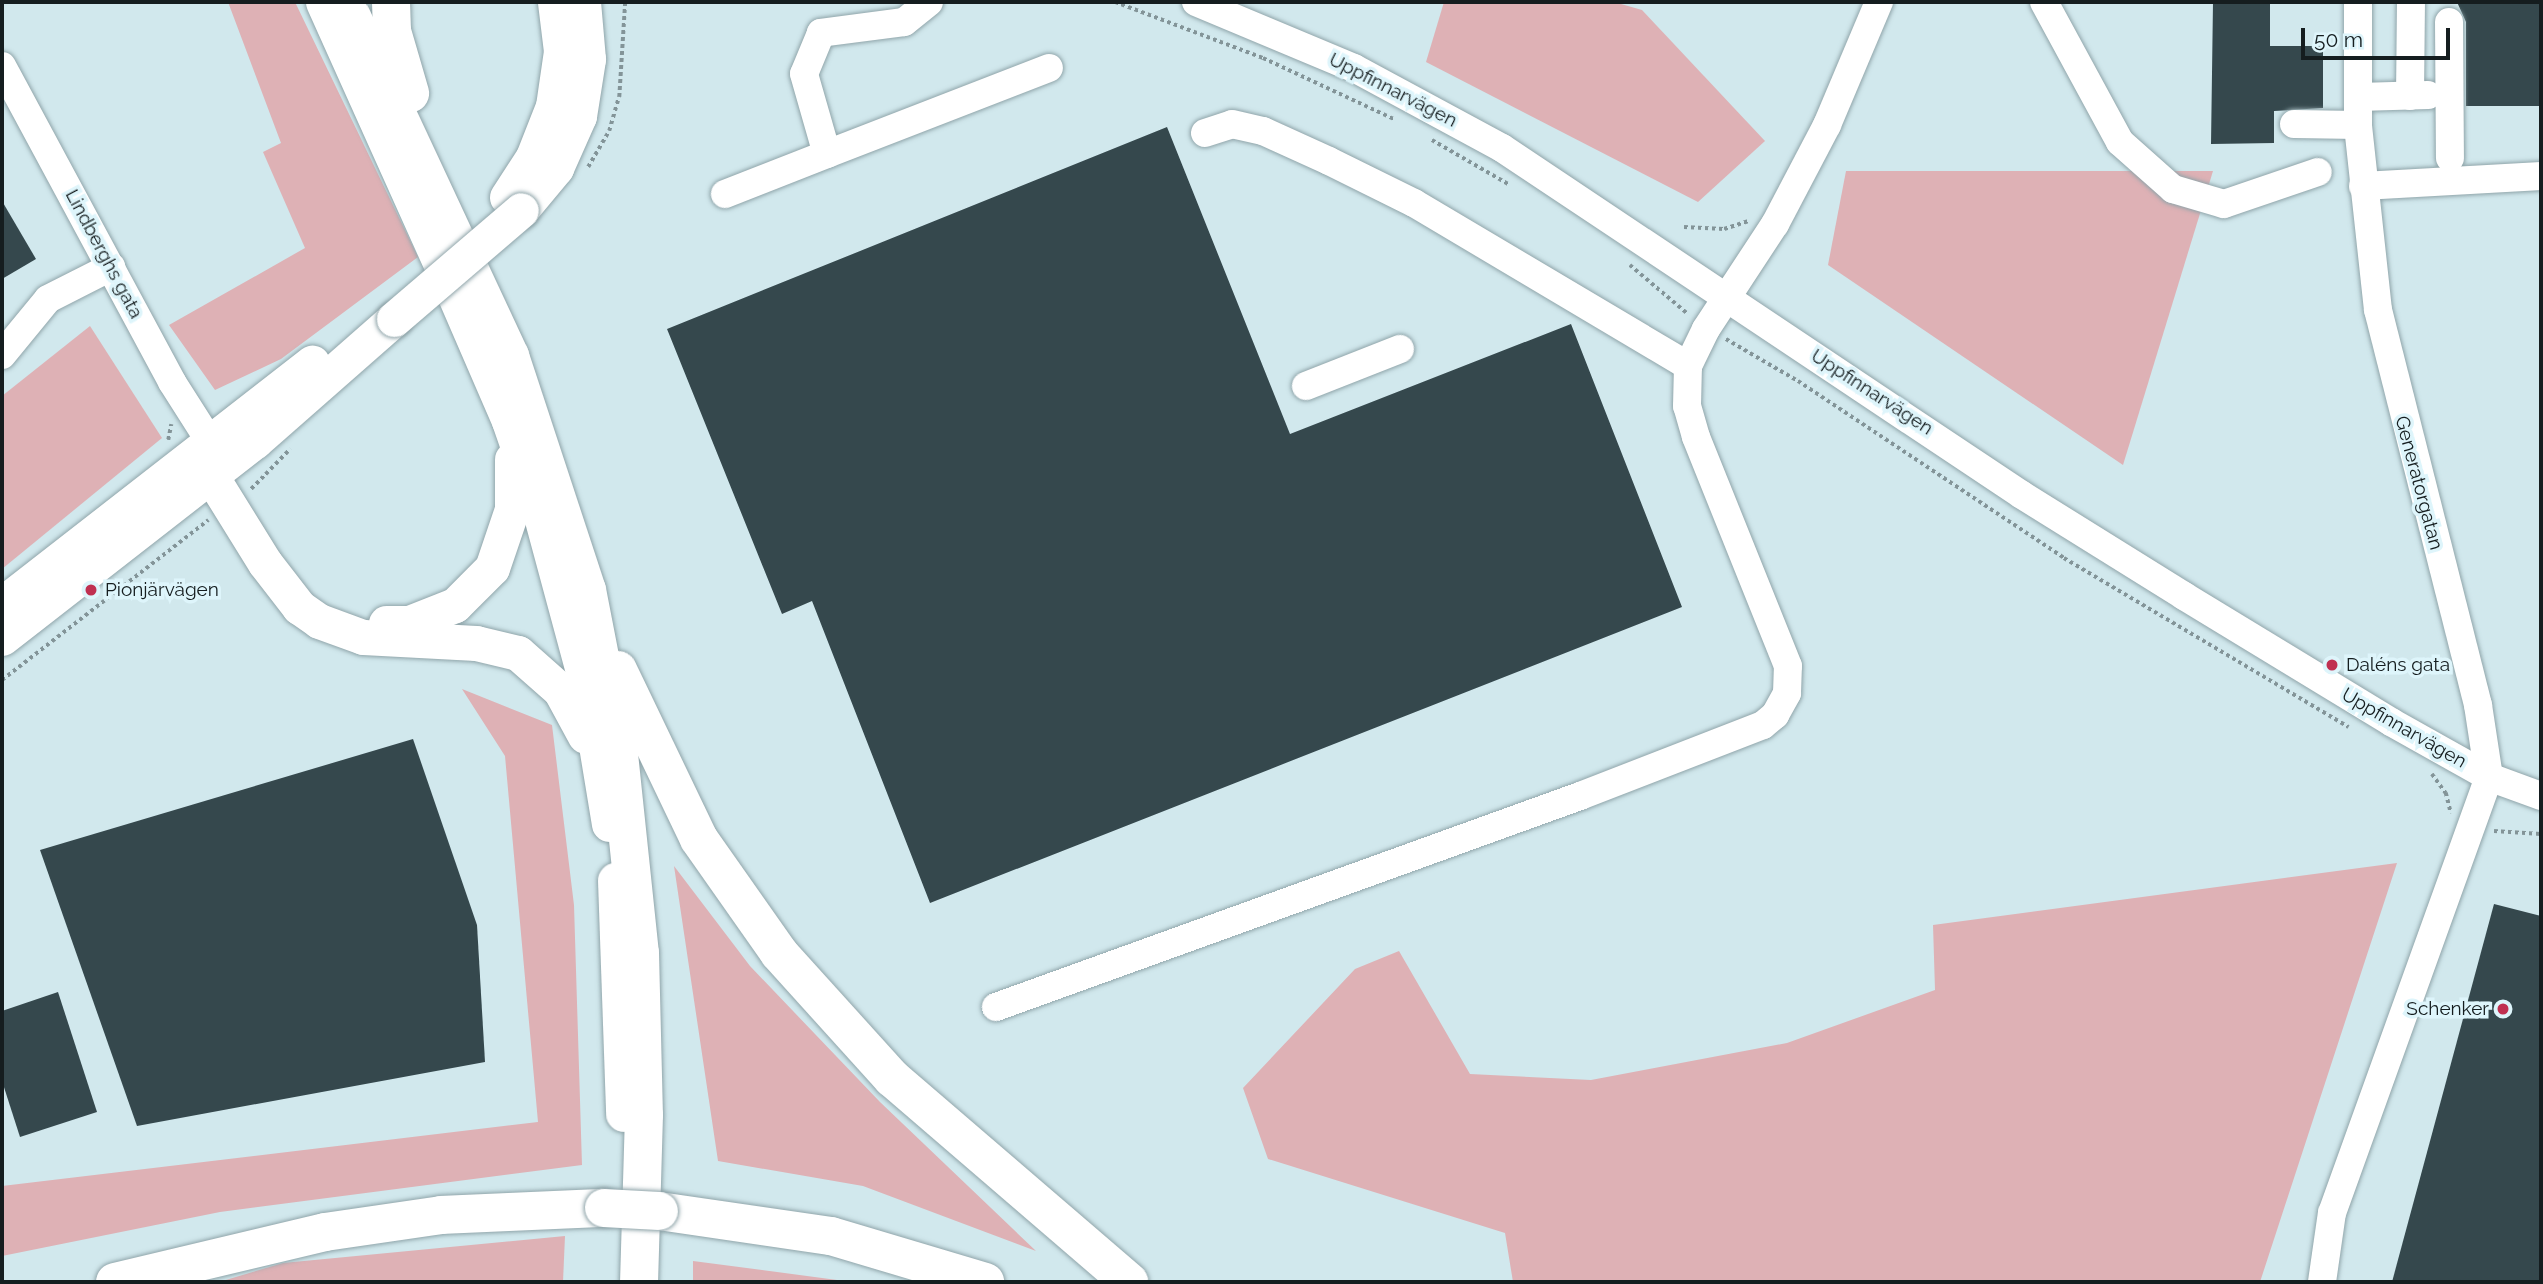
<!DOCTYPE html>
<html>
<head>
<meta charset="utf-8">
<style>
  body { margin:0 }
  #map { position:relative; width:2543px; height:1284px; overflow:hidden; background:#d1e8ed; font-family:Raleway,sans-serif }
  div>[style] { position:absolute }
  .green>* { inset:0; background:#deb1b5 }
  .building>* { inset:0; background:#35484d }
  .path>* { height:3.5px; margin-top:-1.75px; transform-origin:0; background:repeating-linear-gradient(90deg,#839498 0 3.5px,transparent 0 7px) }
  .roads { filter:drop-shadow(0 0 2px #90a5aa) drop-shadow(0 0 2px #90a5aa) }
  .minor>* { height:28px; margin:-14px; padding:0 14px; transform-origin:14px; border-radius:14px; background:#fff }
  .major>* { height:35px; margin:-17.5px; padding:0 17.5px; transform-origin:17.5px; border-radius:17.5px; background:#fff }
  .highway>* { height:38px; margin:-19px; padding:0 19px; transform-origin:19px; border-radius:19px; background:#fff }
  .bridges { filter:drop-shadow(0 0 2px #90a5aa) drop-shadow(0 0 2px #90a5aa) }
  .major-bridge>* { height:35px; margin:-17.5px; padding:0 17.5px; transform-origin:17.5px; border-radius:17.5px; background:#fff }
  .highway-bridge>* { height:38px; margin:-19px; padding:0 19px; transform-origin:19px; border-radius:19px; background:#fff }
  .dots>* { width:19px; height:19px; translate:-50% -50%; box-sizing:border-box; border:4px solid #def5fb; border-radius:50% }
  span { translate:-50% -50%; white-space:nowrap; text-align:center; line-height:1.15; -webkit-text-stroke:7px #def5fb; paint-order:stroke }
  .street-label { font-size:19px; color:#151d1f }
  .poi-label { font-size:19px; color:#151d1f }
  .left { translate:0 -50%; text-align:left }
  .right { translate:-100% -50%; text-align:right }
  .frame { position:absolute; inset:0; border:4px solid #151d1f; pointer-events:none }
  .scale { position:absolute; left:2301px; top:28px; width:149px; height:32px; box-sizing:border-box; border:4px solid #151d1f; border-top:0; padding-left:9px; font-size:21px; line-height:24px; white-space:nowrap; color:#151d1f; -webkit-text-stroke:5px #def5fb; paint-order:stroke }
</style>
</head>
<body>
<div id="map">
  <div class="green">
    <i style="clip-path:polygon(228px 2px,295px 2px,418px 257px,281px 359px,215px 390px,169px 325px,305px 248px,263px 152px,281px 143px)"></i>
    <i style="clip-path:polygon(1444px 2px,1614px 2px,1642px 10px,1765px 141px,1698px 202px,1426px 62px)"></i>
    <i style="clip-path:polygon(1846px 171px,2213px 171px,2123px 465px,1828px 265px)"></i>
    <i style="clip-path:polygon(90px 326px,162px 438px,2px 569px,2px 396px)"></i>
    <i style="clip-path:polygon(462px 689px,552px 725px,574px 905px,582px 1165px,220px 1212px,2px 1256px,2px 1186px,538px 1122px,505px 756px)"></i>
    <i style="clip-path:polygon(2397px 863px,2260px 1282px,1513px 1282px,1505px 1233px,1268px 1159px,1243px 1088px,1355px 969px,1399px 951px,1470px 1074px,1591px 1080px,1787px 1043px,1935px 990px,1933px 925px)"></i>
    <i style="clip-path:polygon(674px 866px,750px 966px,880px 1102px,1036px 1251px,863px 1186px,718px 1161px)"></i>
    <i style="clip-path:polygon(565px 1236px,563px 1282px,219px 1282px,283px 1263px)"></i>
    <i style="clip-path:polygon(693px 1261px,837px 1280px,844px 1282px,693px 1282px)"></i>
  </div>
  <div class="building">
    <i style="clip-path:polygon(2213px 2px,2270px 2px,2270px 46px,2323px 46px,2323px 108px,2274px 111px,2274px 143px,2211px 144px)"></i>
    <i style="clip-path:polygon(2457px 2px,2541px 2px,2541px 106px,2466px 106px,2466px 22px)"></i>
    <i style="clip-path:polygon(1167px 127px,1290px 434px,1571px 324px,1682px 607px,930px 903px,812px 601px,782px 614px,667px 329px)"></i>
    <i style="clip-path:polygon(2px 201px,36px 259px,2px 279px)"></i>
    <i style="clip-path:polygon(413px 739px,477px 925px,485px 1062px,137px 1126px,40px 850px)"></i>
    <i style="clip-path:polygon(2494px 904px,2541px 916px,2541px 1282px,2392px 1282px)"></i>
    <i style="clip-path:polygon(58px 992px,97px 1112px,20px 1137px,2px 1081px,2px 1011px)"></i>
  </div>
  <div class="path">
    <i style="left:1115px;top:2px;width:158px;rotate:20.7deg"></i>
    <i style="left:1263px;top:58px;width:145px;rotate:25deg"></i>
    <i style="left:1432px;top:140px;width:90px;rotate:30deg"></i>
    <i style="left:588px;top:167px;width:42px;rotate:-59.7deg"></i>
    <i style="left:609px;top:131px;width:35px;rotate:-74deg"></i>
    <i style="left:619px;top:97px;width:95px;rotate:-86.4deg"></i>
    <i style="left:1684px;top:227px;width:40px;rotate:2.9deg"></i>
    <i style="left:1724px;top:229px;width:25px;rotate:-18deg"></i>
    <i style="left:1630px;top:265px;width:76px;rotate:40.2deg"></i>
    <i style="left:1726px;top:339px;width:83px;rotate:30.3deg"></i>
    <i style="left:1798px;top:381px;width:320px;rotate:33.6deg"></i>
    <i style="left:2064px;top:558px;width:331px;rotate:30.7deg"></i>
    <i style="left:168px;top:440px;width:16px;rotate:-79deg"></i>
    <i style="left:251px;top:489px;width:56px;rotate:-45.7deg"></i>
    <i style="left:2px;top:680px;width:261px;rotate:-37.8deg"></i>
    <i style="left:2432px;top:774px;width:24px;rotate:54deg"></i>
    <i style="left:2446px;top:793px;width:21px;rotate:76deg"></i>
    <i style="left:2494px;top:831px;width:47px;rotate:3.7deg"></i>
  </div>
  <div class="roads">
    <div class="minor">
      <i style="left:929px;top:2px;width:32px;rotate:141deg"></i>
      <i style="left:904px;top:22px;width:84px;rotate:172.5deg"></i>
      <i style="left:821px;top:33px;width:44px;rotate:112.5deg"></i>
      <i style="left:804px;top:74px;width:83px;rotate:74deg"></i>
      <i style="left:827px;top:154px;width:238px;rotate:-21.2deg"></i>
      <i style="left:1196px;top:2px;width:171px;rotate:22.7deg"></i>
      <i style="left:1354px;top:68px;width:168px;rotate:28.4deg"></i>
      <i style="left:1502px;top:148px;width:625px;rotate:33.72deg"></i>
      <i style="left:2022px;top:495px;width:191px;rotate:31.9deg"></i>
      <i style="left:2184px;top:596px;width:242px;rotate:31.3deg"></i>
      <i style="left:2391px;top:722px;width:112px;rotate:29.3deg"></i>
      <i style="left:2489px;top:777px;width:55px;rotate:20.1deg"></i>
      <i style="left:2044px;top:2px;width:159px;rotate:61.5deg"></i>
      <i style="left:2120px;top:142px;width:71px;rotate:41.6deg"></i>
      <i style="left:2173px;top:189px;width:53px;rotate:16.4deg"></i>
      <i style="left:2224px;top:204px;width:99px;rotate:-18.8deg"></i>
      <i style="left:2449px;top:22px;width:136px;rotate:89.6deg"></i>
      <i style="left:2px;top:66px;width:359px;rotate:61.7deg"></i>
      <i style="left:172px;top:382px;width:69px;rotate:57.5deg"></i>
      <i style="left:2410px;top:96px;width:94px;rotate:-89.4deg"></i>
      <i style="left:2358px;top:97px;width:70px;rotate:-1.6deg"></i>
      <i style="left:2294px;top:124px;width:64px;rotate:0.9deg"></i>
      <i style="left:1205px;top:133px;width:28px;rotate:-18deg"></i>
      <i style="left:1232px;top:124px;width:32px;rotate:13deg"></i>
      <i style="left:1263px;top:131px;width:72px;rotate:24.4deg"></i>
      <i style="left:1329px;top:161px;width:95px;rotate:26.3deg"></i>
      <i style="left:1414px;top:203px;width:319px;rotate:30.7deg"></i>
      <i style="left:2363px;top:186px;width:178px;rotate:-3.2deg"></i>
      <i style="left:725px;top:194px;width:110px;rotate:-21.4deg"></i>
      <i style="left:2px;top:355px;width:72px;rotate:-50.6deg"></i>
      <i style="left:48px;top:299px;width:71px;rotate:-26.9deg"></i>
      <i style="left:1306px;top:386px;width:101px;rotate:-21.5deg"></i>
      <i style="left:996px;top:1007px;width:621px;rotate:-19.86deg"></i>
      <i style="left:1580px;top:796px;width:196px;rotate:-21.2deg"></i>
      <i style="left:1763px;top:725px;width:16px;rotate:-40deg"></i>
      <i style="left:1775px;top:715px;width:25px;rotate:-61deg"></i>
      <i style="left:1787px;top:693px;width:27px;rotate:-88deg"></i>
      <i style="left:1788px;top:666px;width:247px;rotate:-111.9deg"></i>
      <i style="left:1696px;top:437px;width:32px;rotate:-106deg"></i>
      <i style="left:1687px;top:406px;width:40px;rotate:-88.6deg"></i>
      <i style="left:1688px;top:366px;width:41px;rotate:-64.1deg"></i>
      <i style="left:1706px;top:329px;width:126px;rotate:-56.7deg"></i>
      <i style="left:1775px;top:224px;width:112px;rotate:-62.3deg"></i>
      <i style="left:1827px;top:125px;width:134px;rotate:-67.1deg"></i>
      <i style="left:2322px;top:1282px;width:70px;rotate:-81.8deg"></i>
      <i style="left:2332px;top:1213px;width:463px;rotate:-70.2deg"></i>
      <i style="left:2489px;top:777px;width:73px;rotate:-98.7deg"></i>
      <i style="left:2478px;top:705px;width:407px;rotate:-104.2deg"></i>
      <i style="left:2378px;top:310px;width:186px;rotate:-96.2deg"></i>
      <i style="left:2358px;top:125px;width:123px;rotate:-90deg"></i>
    </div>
    <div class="major">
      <i style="left:323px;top:2px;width:322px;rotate:65.8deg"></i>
      <i style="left:455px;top:296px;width:136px;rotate:66.6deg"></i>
      <i style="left:509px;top:421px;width:89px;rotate:71deg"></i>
      <i style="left:538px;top:505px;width:180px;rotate:74.9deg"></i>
      <i style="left:585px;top:679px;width:147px;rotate:80.6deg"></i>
      <i style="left:507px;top:197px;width:48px;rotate:-57deg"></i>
      <i style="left:533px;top:157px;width:55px;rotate:-68.6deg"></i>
      <i style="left:553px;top:106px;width:56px;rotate:-81.7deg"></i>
      <i style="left:561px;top:51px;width:49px;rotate:-97deg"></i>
      <i style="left:521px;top:210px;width:55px;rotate:-50.2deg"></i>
      <i style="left:556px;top:168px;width:57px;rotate:-66.1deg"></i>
      <i style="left:579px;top:116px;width:58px;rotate:-81deg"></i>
      <i style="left:588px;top:59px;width:57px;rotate:-95deg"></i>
      <i style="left:209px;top:440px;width:36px;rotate:87deg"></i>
      <i style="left:211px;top:476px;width:102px;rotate:58.2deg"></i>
      <i style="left:265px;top:563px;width:56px;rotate:52.3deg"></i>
      <i style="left:299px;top:607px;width:24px;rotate:35deg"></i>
      <i style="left:319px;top:621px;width:47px;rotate:20deg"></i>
      <i style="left:363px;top:637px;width:113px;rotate:3deg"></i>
      <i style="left:476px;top:643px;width:43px;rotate:13.4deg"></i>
      <i style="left:518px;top:653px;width:56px;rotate:41.4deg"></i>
      <i style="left:560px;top:690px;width:52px;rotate:61.5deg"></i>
      <i style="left:2px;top:604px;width:393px;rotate:-37.9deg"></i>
      <i style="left:386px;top:623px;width:23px"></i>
      <i style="left:409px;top:623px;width:49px;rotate:-21.4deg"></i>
      <i style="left:455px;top:605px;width:52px;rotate:-45deg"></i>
      <i style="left:492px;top:568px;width:62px;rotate:-71.3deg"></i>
      <i style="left:512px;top:509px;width:50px;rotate:-90deg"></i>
      <i style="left:2px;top:638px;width:321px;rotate:-37.9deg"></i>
      <i style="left:255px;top:441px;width:185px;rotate:-41.3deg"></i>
      <i style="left:615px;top:880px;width:234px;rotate:88deg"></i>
    </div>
    <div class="highway">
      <i style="left:391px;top:2px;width:29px;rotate:88deg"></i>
      <i style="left:392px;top:31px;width:65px;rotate:73.8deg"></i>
      <i style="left:352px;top:17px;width:374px;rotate:65deg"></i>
      <i style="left:510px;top:356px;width:246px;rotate:71.8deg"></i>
      <i style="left:587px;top:590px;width:167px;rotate:79deg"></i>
      <i style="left:619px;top:754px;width:200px;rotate:84deg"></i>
      <i style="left:640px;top:953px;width:162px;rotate:88.6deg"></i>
      <i style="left:644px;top:1115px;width:167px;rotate:91.7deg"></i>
      <i style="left:618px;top:670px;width:187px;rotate:64.4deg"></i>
      <i style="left:699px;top:839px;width:139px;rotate:54.9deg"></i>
      <i style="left:779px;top:953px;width:169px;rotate:47.9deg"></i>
      <i style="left:892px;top:1078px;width:313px;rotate:40.7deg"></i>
      <i style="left:659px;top:1211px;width:174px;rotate:8.3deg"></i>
      <i style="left:831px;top:1236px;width:161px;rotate:16.6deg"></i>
      <i style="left:115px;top:1282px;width:216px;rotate:-13.4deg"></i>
      <i style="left:325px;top:1232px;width:118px;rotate:-8.3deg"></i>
      <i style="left:442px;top:1215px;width:162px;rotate:-2.5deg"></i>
    </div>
  </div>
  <div class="bridges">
    <div class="major-bridge">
      <i style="left:394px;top:319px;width:167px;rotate:-40.6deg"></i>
    </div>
    <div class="highway-bridge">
      <i style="left:604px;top:1208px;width:55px;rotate:3.1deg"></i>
    </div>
  </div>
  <div class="dots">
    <i style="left:91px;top:590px;background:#c03051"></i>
    <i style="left:2332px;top:665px;background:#c03051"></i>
    <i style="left:2503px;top:1009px;background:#c03051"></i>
  </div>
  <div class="street-label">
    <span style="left:1393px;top:90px;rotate:27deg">Uppfinnarvägen</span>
    <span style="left:104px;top:254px;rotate:62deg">Lindberghs gata</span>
    <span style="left:1872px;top:392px;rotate:33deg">Uppfinnarvägen</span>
    <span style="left:2419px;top:483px;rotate:75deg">Generatorgatan</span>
    <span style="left:2404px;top:728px;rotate:30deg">Uppfinnarvägen</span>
  </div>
  <div class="poi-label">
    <span class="left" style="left:105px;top:590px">Pionjärvägen</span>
    <span class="left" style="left:2346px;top:665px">Daléns gata</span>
    <span class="right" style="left:2489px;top:1009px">Schenker</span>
  </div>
  <div class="frame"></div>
  <div class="scale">50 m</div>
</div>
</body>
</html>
